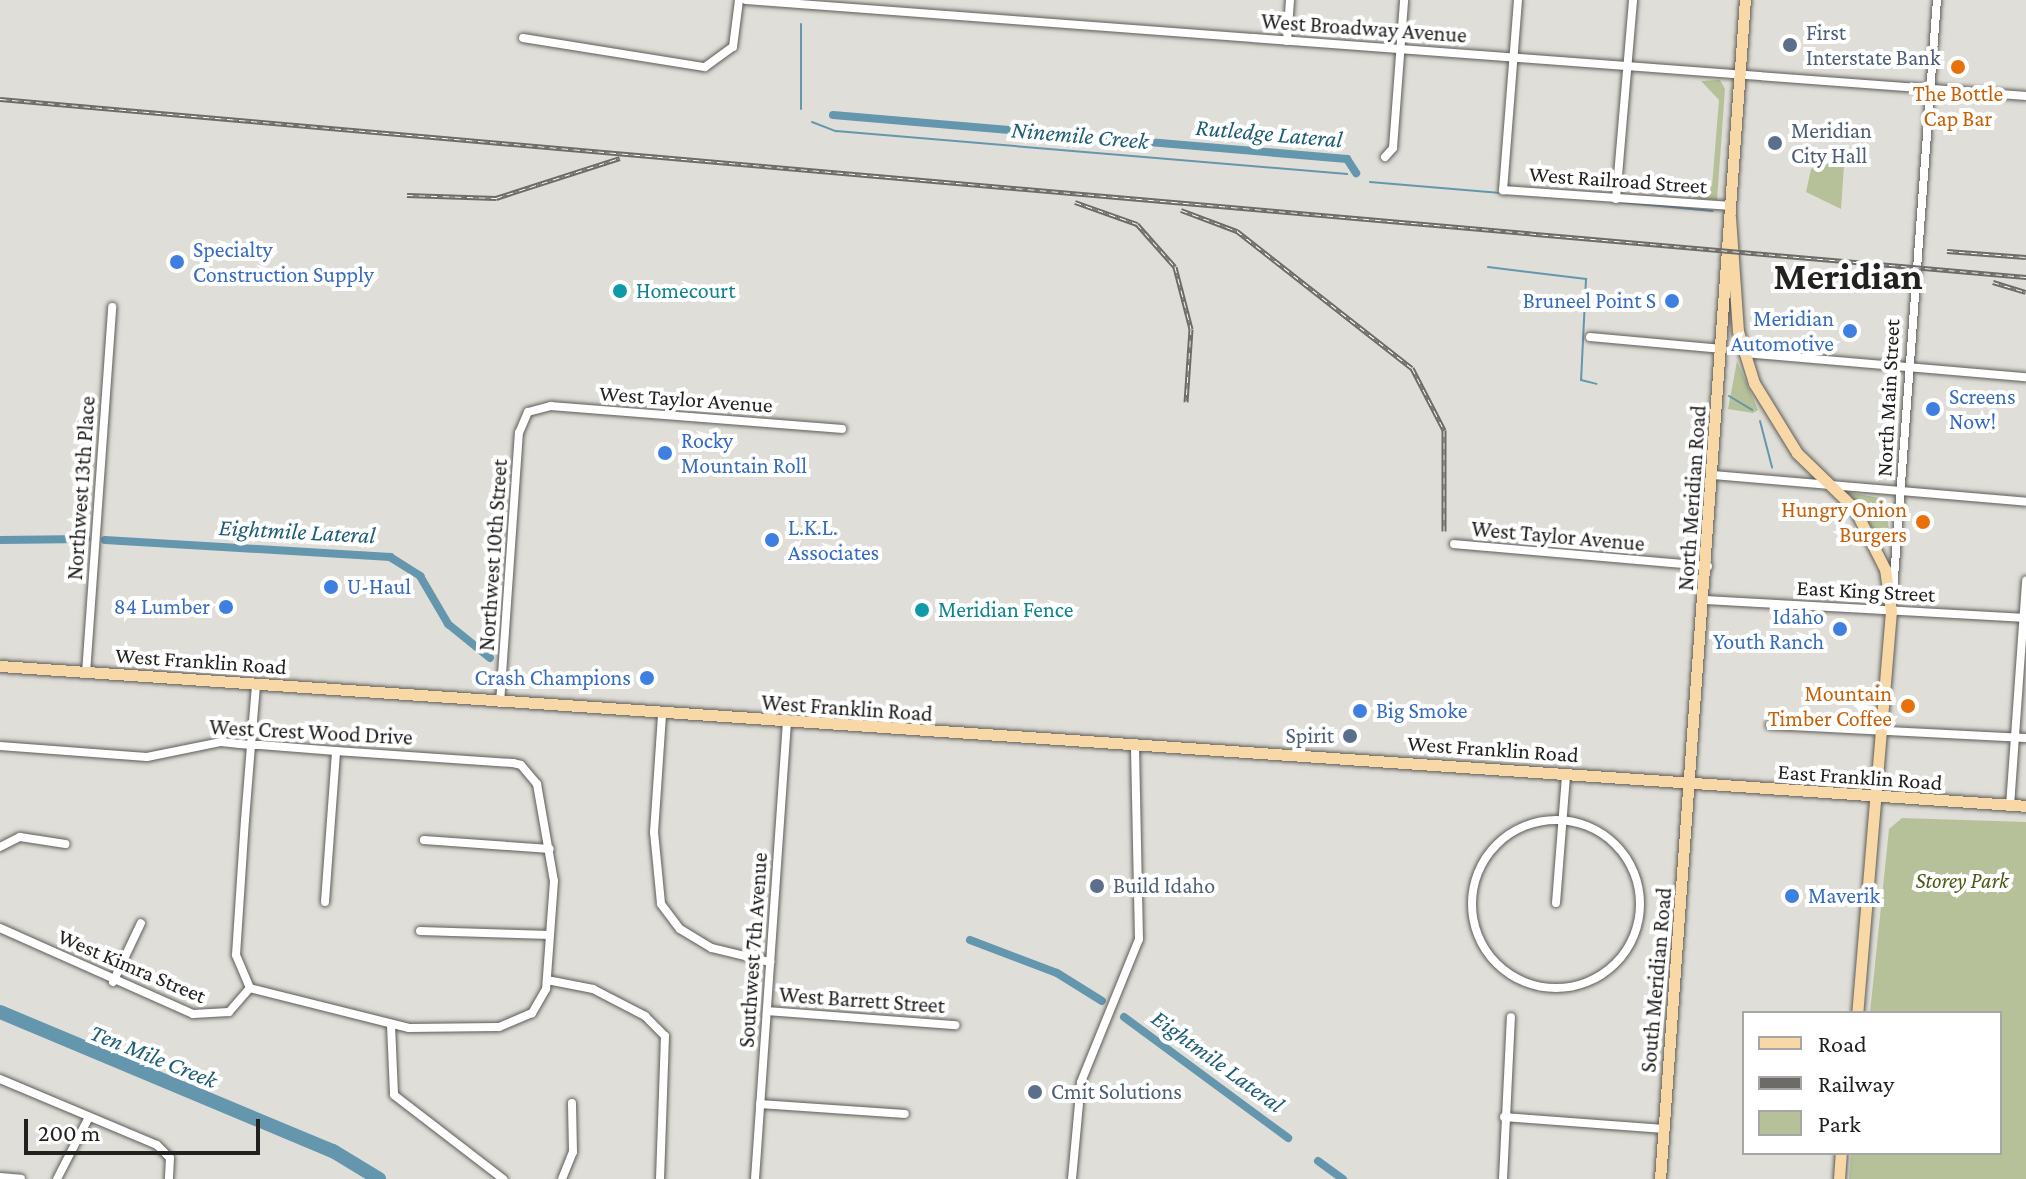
<!DOCTYPE html>
<html>
<head>
<meta charset="utf-8">
<style>
  body { margin:0 }
  #map { position:relative; width:2026px; height:1179px; overflow:hidden; background:#e0ded8; font-family:"Crimson Pro",serif }
  div>[style] { position:absolute }
  .green>* { inset:0; background:#b6c19a }
  .stream>* { height:2px; margin:-1px; padding:0 1px; transform-origin:1px; border-radius:1px; background:#6496ad }
  .canal>* { height:8px; margin:-4px; padding:0 4px; transform-origin:4px; border-radius:4px; background:#6496ad }
  .river>* { height:14px; margin:-7px; padding:0 7px; transform-origin:7px; border-radius:7px; background:#6496ad }
  .roads { filter:drop-shadow(0 0 2px #5d5c57) drop-shadow(0 0 2px #5d5c57) }
  .minor>* { height:8px; margin:-4px; padding:0 4px; transform-origin:4px; border-radius:4px; background:#fff }
  .minor>.ring { margin:-4px; padding:0; box-sizing:content-box; background:none; border:8px solid #fff; border-radius:50% }
  .major>* { height:11px; margin:-5.5px; padding:0 5.5px; transform-origin:5.5px; border-radius:5.5px; background:#f8d8a7 }
  .rail>* { height:5px; margin-top:-2.5px; transform-origin:0; background:repeating-linear-gradient(90deg,#fff 0 6px,#6c6b68 0 12px); box-sizing:border-box; border-block:2px solid #6c6b68 }
  .dots>* { width:22px; height:22px; translate:-50% -50%; box-sizing:border-box; border:4px solid #fff; border-radius:50% }
  span { translate:-50% -50%; white-space:nowrap; text-align:center; line-height:1.15; -webkit-text-stroke:8px #fff; paint-order:stroke }
  .street-label { font-size:22px; color:#21211f }
  .service-label { font-size:22px; color:#4e5e75 }
  .left { translate:0 -50%; text-align:left }
  .right { translate:-100% -50%; text-align:right }
  .food-label { font-size:22px; color:#c56008 }
  .shop-label { font-size:22px; color:#366cbe }
  .culture-label { font-size:22px; color:#0d838f }
  .park-label { font-size:22px; color:#4c5914; font-style:italic }
  .water-label { font-size:24px; color:#1d5d75; font-style:italic }
  .town-label { font-size:38px; color:#21211f; font-weight:700 }
  .legend { position:absolute; left:1742px; top:1011px; width:260px; height:144px; box-sizing:border-box; background:#fff; border:2px solid #a6a6a5; margin:0; padding:10px 14px; list-style:none; font-size:24px; color:#21211f }
  .legend li { display:flex; align-items:center; gap:16px; height:40px }
  .legend b { width:40px; border:2px solid #a6a6a5 }
  .scale { position:absolute; left:24px; top:1119px; width:236px; height:36px; box-sizing:border-box; border:4px solid #21211f; border-top:0; padding-left:10px; font-size:24px; line-height:28px; white-space:nowrap; color:#21211f; -webkit-text-stroke:6px #fff; paint-order:stroke }
</style>
</head>
<body>
<div id="map">
  <div class="green">
    <i style="clip-path:polygon(1720px 80px,1725px 89px,1717px 200px,1692px 198px,1712px 186px,1719px 100px,1701px 81px)"></i>
    <i style="clip-path:polygon(1829px 157px,1844px 165px,1841px 209px,1806px 192px,1811px 169px)"></i>
    <i style="clip-path:polygon(1737px 361px,1758px 410px,1753px 413px,1728px 409px)"></i>
    <i style="clip-path:polygon(1847px 492px,1885px 499px,1890px 539px,1880px 539px)"></i>
    <i style="clip-path:polygon(1902px 818px,2026px 822px,2026px 1179px,1849px 1179px,1851px 1153px,2000px 1153px,2000px 1013px,1870px 1013px,1889px 829px)"></i>
  </div>
  <div class="stream">
    <i style="left:801px;top:109px;width:85px;rotate:-90deg"></i>
    <i style="left:812px;top:122px;width:26px;rotate:21deg"></i>
    <i style="left:836px;top:131px;width:513px;rotate:4.81deg"></i>
    <i style="left:1370px;top:182px;width:131px;rotate:4.8deg"></i>
    <i style="left:1619px;top:202px;width:94px;rotate:5.5deg"></i>
    <i style="left:1488px;top:267px;width:99px;rotate:7deg"></i>
    <i style="left:1586px;top:279px;width:101px;rotate:92.8deg"></i>
    <i style="left:1581px;top:380px;width:16px;rotate:14deg"></i>
    <i style="left:1729px;top:396px;width:27px;rotate:31deg"></i>
    <i style="left:1760px;top:421px;width:48px;rotate:75.4deg"></i>
  </div>
  <div class="canal">
    <i style="left:833px;top:115px;width:516px;rotate:4.89deg"></i>
    <i style="left:1347px;top:159px;width:17px;rotate:57deg"></i>
    <i style="left:0;top:540px;width:86px;rotate:-0.7deg"></i>
    <i style="left:105px;top:540px;width:286px;rotate:3.4deg"></i>
    <i style="left:390px;top:557px;width:36px;rotate:32deg"></i>
    <i style="left:420px;top:576px;width:56px;rotate:59.7deg"></i>
    <i style="left:448px;top:624px;width:54px;rotate:39deg"></i>
    <i style="left:970px;top:940px;width:93px;rotate:20.8deg"></i>
    <i style="left:1057px;top:973px;width:53px;rotate:31.9deg"></i>
    <i style="left:1124px;top:1017px;width:204px;rotate:36.4deg"></i>
    <i style="left:1318px;top:1161px;width:31px;rotate:36deg"></i>
  </div>
  <div class="river">
    <i style="left:0;top:1012px;width:361px;rotate:22.7deg"></i>
    <i style="left:333px;top:1151px;width:54px;rotate:31.3deg"></i>
  </div>
  <div class="roads">
    <div class="minor">
      <i style="left:746px;top:0;width:1284px;rotate:4.29deg"></i>
      <i style="left:1518px;top:0;width:191px;rotate:94.5deg"></i>
      <i style="left:1503px;top:190px;width:229px;rotate:4deg"></i>
      <i style="left:523px;top:38px;width:184px;rotate:9.1deg"></i>
      <i style="left:705px;top:67px;width:34px;rotate:-36deg"></i>
      <i style="left:733px;top:47px;width:47px;rotate:-82.7deg"></i>
      <i style="left:1287px;top:41px;width:41px;rotate:-85.8deg"></i>
      <i style="left:1385px;top:157px;width:12px;rotate:-48deg"></i>
      <i style="left:1393px;top:148px;width:148px;rotate:-85.7deg"></i>
      <i style="left:1616px;top:199px;width:200px;rotate:-85.1deg"></i>
      <i style="left:1590px;top:337px;width:133px;rotate:5.2deg"></i>
      <i style="left:1744px;top:353px;width:283px;rotate:4.9deg"></i>
      <i style="left:1714px;top:475px;width:313px;rotate:4.9deg"></i>
      <i style="left:1454px;top:544px;width:255px;rotate:5deg"></i>
      <i style="left:1705px;top:600px;width:322px;rotate:3.2deg"></i>
      <i style="left:1892px;top:605px;width:607px;rotate:-85.75deg"></i>
      <i style="left:86px;top:673px;width:367px;rotate:-85.9deg"></i>
      <i style="left:500px;top:703px;width:271px;rotate:-86deg"></i>
      <i style="left:519px;top:433px;width:23px;rotate:-67deg"></i>
      <i style="left:528px;top:412px;width:24px;rotate:-15deg"></i>
      <i style="left:551px;top:406px;width:292px;rotate:4.5deg"></i>
      <i style="left:662px;top:715px;width:117px;rotate:93.9deg"></i>
      <i style="left:654px;top:832px;width:72px;rotate:84.4deg"></i>
      <i style="left:661px;top:904px;width:31px;rotate:53deg"></i>
      <i style="left:680px;top:929px;width:37px;rotate:31deg"></i>
      <i style="left:712px;top:948px;width:60px;rotate:13.6deg"></i>
      <i style="left:1770px;top:725px;width:256px;rotate:2.9deg"></i>
      <i style="left:0;top:746px;width:147px;rotate:4.3deg"></i>
      <i style="left:147px;top:757px;width:76px;rotate:-11.5deg"></i>
      <i style="left:221px;top:742px;width:19px;rotate:6deg"></i>
      <i style="left:240px;top:744px;width:11px;rotate:5deg"></i>
      <i style="left:251px;top:745px;width:9px"></i>
      <i style="left:260px;top:745px;width:76px;rotate:4.5deg"></i>
      <i style="left:336px;top:751px;width:177px;rotate:3.9deg"></i>
      <i style="left:513px;top:763px;width:8px;rotate:14deg"></i>
      <i style="left:521px;top:765px;width:25px;rotate:50deg"></i>
      <i style="left:537px;top:784px;width:98px;rotate:80.1deg"></i>
      <i style="left:554px;top:881px;width:108px;rotate:94.2deg"></i>
      <i style="left:546px;top:989px;width:28px;rotate:120deg"></i>
      <i style="left:532px;top:1013px;width:36px;rotate:157deg"></i>
      <i style="left:499px;top:1027px;width:90px;rotate:179.4deg"></i>
      <i style="left:409px;top:1028px;width:164px;rotate:-165.9deg"></i>
      <i style="left:250px;top:988px;width:36px;rotate:-113deg"></i>
      <i style="left:236px;top:955px;width:135px;rotate:-86.2deg"></i>
      <i style="left:245px;top:820px;width:75px;rotate:-85.4deg"></i>
      <i style="left:251px;top:745px;width:60px;rotate:-85.2deg"></i>
      <i style="left:2010px;top:806px;width:226px;rotate:-85.9deg"></i>
      <i class="ring" style="left:1472px;top:820px;width:160px;height:160px"></i>
      <i style="left:424px;top:840px;width:126px;rotate:4.1deg"></i>
      <i style="left:0;top:847px;width:22px;rotate:-27deg"></i>
      <i style="left:20px;top:837px;width:46px;rotate:8.8deg"></i>
      <i style="left:325px;top:902px;width:151px;rotate:-85.8deg"></i>
      <i style="left:1556px;top:903px;width:128px;rotate:-85.5deg"></i>
      <i style="left:0;top:928px;width:211px;rotate:24deg"></i>
      <i style="left:193px;top:1014px;width:36px;rotate:-3deg"></i>
      <i style="left:229px;top:1012px;width:32px;rotate:-49deg"></i>
      <i style="left:420px;top:931px;width:130px;rotate:1.8deg"></i>
      <i style="left:547px;top:980px;width:47px;rotate:11.1deg"></i>
      <i style="left:593px;top:989px;width:59px;rotate:27.4deg"></i>
      <i style="left:645px;top:1016px;width:28px;rotate:45deg"></i>
      <i style="left:665px;top:1036px;width:143px;rotate:92deg"></i>
      <i style="left:113px;top:982px;width:65px;rotate:-64.6deg"></i>
      <i style="left:767px;top:1011px;width:189px;rotate:4.3deg"></i>
      <i style="left:391px;top:1025px;width:70px;rotate:87.5deg"></i>
      <i style="left:394px;top:1095px;width:138px;rotate:37.6deg"></i>
      <i style="left:0;top:1079px;width:170px;rotate:22.8deg"></i>
      <i style="left:157px;top:1145px;width:18px;rotate:45deg"></i>
      <i style="left:170px;top:1158px;width:21px;rotate:93deg"></i>
      <i style="left:760px;top:1104px;width:145px;rotate:3.9deg"></i>
      <i style="left:1504px;top:1117px;width:160px;rotate:4.3deg"></i>
      <i style="left:0;top:1177px;width:21px;rotate:5deg"></i>
      <i style="left:57px;top:1179px;width:70px;rotate:-62.7deg"></i>
      <i style="left:562px;top:1179px;width:29px;rotate:-68deg"></i>
      <i style="left:573px;top:1152px;width:49px;rotate:-91.2deg"></i>
      <i style="left:755px;top:1179px;width:456px;rotate:-86deg"></i>
      <i style="left:1072px;top:1179px;width:97px;rotate:-84.7deg"></i>
      <i style="left:1081px;top:1082px;width:154px;rotate:-67.9deg"></i>
      <i style="left:1139px;top:939px;width:194px;rotate:-91.2deg"></i>
      <i style="left:1503px;top:1179px;width:162px;rotate:-87.2deg"></i>
    </div>
    <div class="major">
      <i style="left:1730px;top:217px;width:114px;rotate:86deg"></i>
      <i style="left:1738px;top:331px;width:54px;rotate:72.9deg"></i>
      <i style="left:1754px;top:383px;width:82px;rotate:58.4deg"></i>
      <i style="left:1797px;top:453px;width:79px;rotate:44deg"></i>
      <i style="left:1854px;top:508px;width:68px;rotate:63.1deg"></i>
      <i style="left:1885px;top:569px;width:42px;rotate:81.9deg"></i>
      <i style="left:1891px;top:611px;width:403px;rotate:94.8deg"></i>
      <i style="left:0;top:666px;width:2031px;rotate:3.95deg"></i>
      <i style="left:1660px;top:1179px;width:1182px;rotate:-85.88deg"></i>
      <i style="left:1839px;top:1179px;width:26px;rotate:-86deg"></i>
    </div>
  </div>
  <div class="rail">
    <i style="left:0;top:99px;width:2034px;rotate:5.02deg"></i>
    <i style="left:407px;top:195px;width:89px;rotate:1.9deg"></i>
    <i style="left:496px;top:198px;width:130px;rotate:-17.9deg"></i>
    <i style="left:1075px;top:202px;width:66px;rotate:19.5deg"></i>
    <i style="left:1137px;top:224px;width:57px;rotate:48.5deg"></i>
    <i style="left:1175px;top:267px;width:64px;rotate:75.5deg"></i>
    <i style="left:1191px;top:329px;width:73px;rotate:93.9deg"></i>
    <i style="left:1181px;top:210px;width:60px;rotate:20.6deg"></i>
    <i style="left:1237px;top:231px;width:222px;rotate:38.1deg"></i>
    <i style="left:1412px;top:368px;width:70px;rotate:62.7deg"></i>
    <i style="left:1444px;top:430px;width:101px;rotate:90deg"></i>
    <i style="left:1947px;top:251px;width:79px;rotate:4.3deg"></i>
    <i style="left:1993px;top:282px;width:34px;rotate:17deg"></i>
  </div>
  <div class="dots">
    <i style="left:1790px;top:45px;background:#5c6f8a"></i>
    <i style="left:1958px;top:67px;background:#e8710a"></i>
    <i style="left:1775px;top:143px;background:#5c6f8a"></i>
    <i style="left:177px;top:262px;background:#3f7fe0"></i>
    <i style="left:620px;top:291px;background:#0f9aa8"></i>
    <i style="left:1672px;top:301px;background:#3f7fe0"></i>
    <i style="left:1850px;top:331px;background:#3f7fe0"></i>
    <i style="left:1933px;top:409px;background:#3f7fe0"></i>
    <i style="left:665px;top:453px;background:#3f7fe0"></i>
    <i style="left:1923px;top:522px;background:#e8710a"></i>
    <i style="left:772px;top:540px;background:#3f7fe0"></i>
    <i style="left:331px;top:587px;background:#3f7fe0"></i>
    <i style="left:226px;top:607px;background:#3f7fe0"></i>
    <i style="left:922px;top:610px;background:#0f9aa8"></i>
    <i style="left:1840px;top:629px;background:#3f7fe0"></i>
    <i style="left:647px;top:678px;background:#3f7fe0"></i>
    <i style="left:1908px;top:706px;background:#e8710a"></i>
    <i style="left:1360px;top:711px;background:#3f7fe0"></i>
    <i style="left:1350px;top:736px;background:#5c6f8a"></i>
    <i style="left:1097px;top:886px;background:#5c6f8a"></i>
    <i style="left:1792px;top:896px;background:#3f7fe0"></i>
    <i style="left:1035px;top:1092px;background:#5c6f8a"></i>
  </div>
  <div class="street-label">
    <span style="left:1364px;top:28px;rotate:4deg">West Broadway Avenue</span>
    <span style="left:1618px;top:180px;rotate:4deg">West Railroad Street</span>
    <span style="left:1888px;top:398px;rotate:-87deg">North Main Street</span>
    <span style="left:686px;top:399px;rotate:4deg">West Taylor Avenue</span>
    <span style="left:81px;top:488px;rotate:-86deg">Northwest 13th Place</span>
    <span style="left:1692px;top:498px;rotate:-86deg">North Meridian Road</span>
    <span style="left:1558px;top:536px;rotate:5deg">West Taylor Avenue</span>
    <span style="left:493px;top:555px;rotate:-86deg">Northwest 10th Street</span>
    <span style="left:1866px;top:591px;rotate:3deg">East King Street</span>
    <span style="left:201px;top:661px;rotate:4deg">West Franklin Road</span>
    <span style="left:847px;top:708px;rotate:4deg">West Franklin Road</span>
    <span style="left:311px;top:732px;rotate:3deg">West Crest Wood Drive</span>
    <span style="left:1493px;top:749px;rotate:4deg">West Franklin Road</span>
    <span style="left:1860px;top:777px;rotate:4deg">East Franklin Road</span>
    <span style="left:753px;top:950px;rotate:-86deg">Southwest 7th Avenue</span>
    <span style="left:132px;top:966px;rotate:23deg">West Kimra Street</span>
    <span style="left:1656px;top:980px;rotate:-85deg">South Meridian Road</span>
    <span style="left:862px;top:1000px;rotate:4deg">West Barrett Street</span>
  </div>
  <div class="service-label">
    <span class="left" style="left:1806px;top:45px">First<br>Interstate Bank</span>
    <span class="left" style="left:1791px;top:143px">Meridian<br>City Hall</span>
    <span class="right" style="left:1334px;top:736px">Spirit</span>
    <span class="left" style="left:1113px;top:886px">Build Idaho</span>
    <span class="left" style="left:1051px;top:1092px">Cmit Solutions</span>
  </div>
  <div class="food-label">
    <span style="left:1958px;top:106px">The Bottle<br>Cap Bar</span>
    <span class="right" style="left:1907px;top:522px">Hungry Onion<br>Burgers</span>
    <span class="right" style="left:1892px;top:706px">Mountain<br>Timber Coffee</span>
  </div>
  <div class="shop-label">
    <span class="left" style="left:193px;top:262px">Specialty<br>Construction Supply</span>
    <span class="right" style="left:1656px;top:301px">Bruneel Point S</span>
    <span class="right" style="left:1834px;top:331px">Meridian<br>Automotive</span>
    <span class="left" style="left:1949px;top:409px">Screens<br>Now!</span>
    <span class="left" style="left:681px;top:453px">Rocky<br>Mountain Roll</span>
    <span class="left" style="left:788px;top:540px">L.K.L.<br>Associates</span>
    <span class="left" style="left:347px;top:587px">U-Haul</span>
    <span class="right" style="left:210px;top:607px">84 Lumber</span>
    <span class="right" style="left:1824px;top:629px">Idaho<br>Youth Ranch</span>
    <span class="right" style="left:631px;top:678px">Crash Champions</span>
    <span class="left" style="left:1376px;top:711px">Big Smoke</span>
    <span class="left" style="left:1808px;top:896px">Maverik</span>
  </div>
  <div class="culture-label">
    <span class="left" style="left:636px;top:291px">Homecourt</span>
    <span class="left" style="left:938px;top:610px">Meridian Fence</span>
  </div>
  <div class="park-label">
    <span style="left:1962px;top:881px">Storey Park</span>
  </div>
  <div class="water-label">
    <span style="left:1269px;top:133px;rotate:5deg">Rutledge Lateral</span>
    <span style="left:1080px;top:135px;rotate:5deg">Ninemile Creek</span>
    <span style="left:297px;top:531px;rotate:3deg">Eightmile Lateral</span>
    <span style="left:154px;top:1056px;rotate:22deg">Ten Mile Creek</span>
    <span style="left:1218px;top:1061px;rotate:36deg">Eightmile Lateral</span>
  </div>
  <div class="town-label">
    <span style="left:1848px;top:277px">Meridian</span>
  </div>
  <ul class="legend">
  <li><b style="height:10px;background:#f8d8a7"></b>Road</li>
  <li><b style="height:10px;background:#6c6b68"></b>Railway</li>
  <li><b style="height:22px;background:#b6c19a"></b>Park</li>
  </ul>
  <div class="scale">200 m</div>
</div>
</body>
</html>
